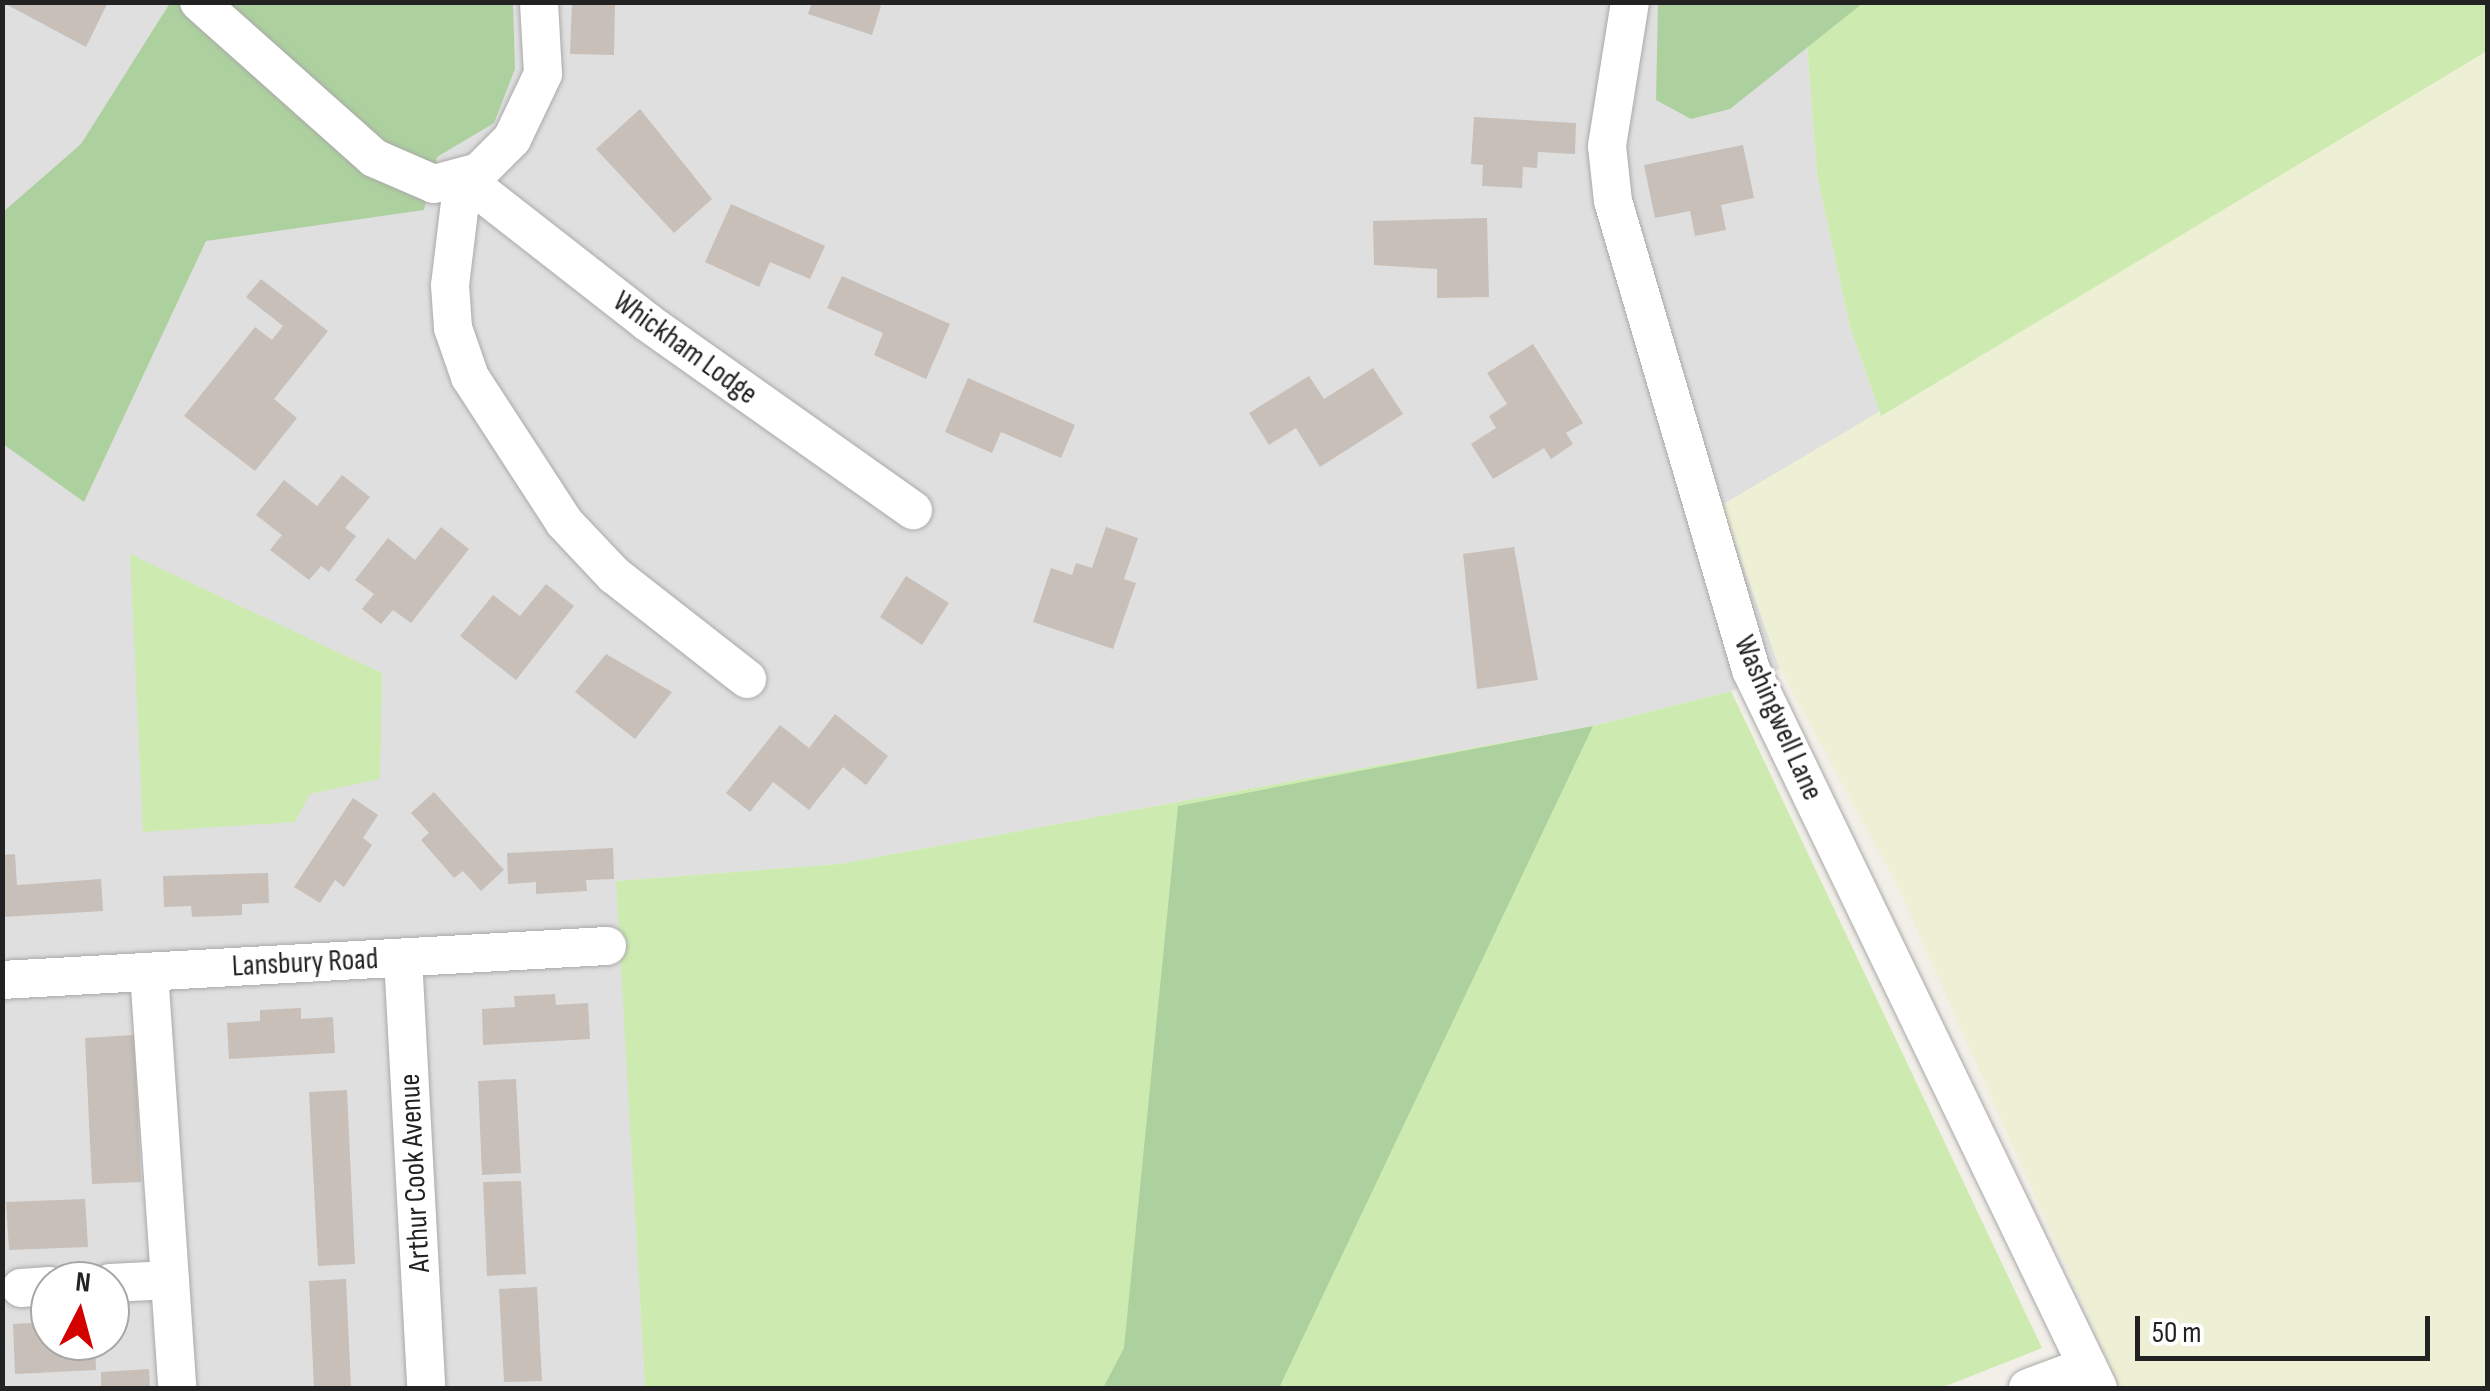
<!DOCTYPE html>
<html>
<head>
<meta charset="utf-8">
<style>
  body { margin:0 }
  #map { position:relative; width:2490px; height:1391px; overflow:hidden; background:#f2efe9; font-family:"Sofia Sans Condensed",sans-serif }
  div>[style] { position:absolute }
  .residential>* { inset:0; background:#e0dfdf }
  .farmland>* { inset:0; background:#eef0d5 }
  .grass>* { inset:0; background:#cdebb0 }
  .forest>* { inset:0; background:#add19e }
  .building>* { inset:0; background:#c7bfb8 }
  .roads { filter:drop-shadow(0 0 2px #a9a9a9) drop-shadow(0 0 2px #a9a9a9) }
  .minor>* { height:38px; margin:-19px; padding:0 19px; transform-origin:19px; border-radius:19px; background:#fff }
  span { translate:-50% -50%; white-space:nowrap; text-align:center; line-height:1.15; -webkit-text-stroke:8px #fff; paint-order:stroke }
  .street-label { font-size:30px; color:#222 }
  .frame { position:absolute; inset:0; border:5px solid #222; pointer-events:none }
  .north { position:absolute; left:30px; top:1261px; width:100px; height:100px; box-sizing:border-box; background:#fff; border:2px solid #a7a7a7; border-radius:50%; rotate:6deg; font-size:28px; font-weight:700; line-height:40px; text-align:center; color:#222 }
  .north::after { content:''; display:block; margin:auto; width:35px; height:45px; background:#d40000; clip-path:polygon(50% 0,100% 100%,50% 72%,0 100%) }
  .scale { position:absolute; left:2135px; top:1316px; width:295px; height:45px; box-sizing:border-box; border:5px solid #222; border-top:0; padding-left:12px; font-size:30px; line-height:35px; white-space:nowrap; color:#222; -webkit-text-stroke:8px #fff; paint-order:stroke }
</style>
</head>
<body>
<div id="map">
  <div class="residential">
    <i style="clip-path:polygon(evenodd,3px 3px,1863px 3px,1807px 43px,1817px 175px,1850px 327px,1881px 416px,1722px 505px,1780px 669px,1731px 691px,1593px 726px,839px 864px,617px 881px,645px 1388px,3px 1388px,3px 3px,50px 1281px,110px 1281px,110px 1341px,50px 1341px,50px 1281px)"></i>
  </div>
  <div class="farmland">
    <i style="clip-path:polygon(2487px 51px,2487px 1388px,2120px 1388px,1897px 885px,1780px 669px,1722px 505px)"></i>
  </div>
  <div class="grass">
    <i style="clip-path:polygon(1863px 3px,2487px 3px,2487px 51px,1881px 416px,1850px 327px,1817px 175px,1807px 43px)"></i>
    <i style="clip-path:polygon(130px 554px,382px 673px,380px 779px,310px 794px,295px 822px,143px 832px)"></i>
    <i style="clip-path:polygon(1731px 691px,2042px 1348px,1941px 1388px,645px 1388px,616px 881px,839px 864px,1593px 726px)"></i>
  </div>
  <div class="forest">
    <i style="clip-path:polygon(170px 3px,513px 3px,515px 69px,494px 123px,437px 157px,424px 210px,206px 241px,84px 502px,3px 444px,3px 212px,81px 144px)"></i>
    <i style="clip-path:polygon(1658px 3px,1658px 2px,1863px 3px,1730px 109px,1691px 119px,1656px 100px)"></i>
    <i style="clip-path:polygon(1593px 726px,1279px 1388px,1103px 1388px,1124px 1348px,1178px 806px)"></i>
  </div>
  <div class="building">
    <i style="clip-path:polygon(2px 2px,108px 2px,86px 47px)"></i>
    <i style="clip-path:polygon(572px 2px,615px 2px,614px 55px,570px 54px)"></i>
    <i style="clip-path:polygon(812px 2px,870px 2px,881px 6px,872px 35px,808px 14px)"></i>
    <i style="clip-path:polygon(640px 109px,712px 199px,674px 233px,596px 149px)"></i>
    <i style="clip-path:polygon(1474px 117px,1576px 123px,1575px 154px,1538px 152px,1537px 168px,1523px 167px,1522px 188px,1482px 186px,1483px 165px,1471px 164px)"></i>
    <i style="clip-path:polygon(1743px 145px,1754px 198px,1721px 205px,1726px 230px,1695px 236px,1690px 211px,1655px 218px,1644px 165px)"></i>
    <i style="clip-path:polygon(731px 204px,825px 246px,810px 279px,770px 262px,759px 287px,705px 262px)"></i>
    <i style="clip-path:polygon(1487px 218px,1489px 297px,1437px 298px,1437px 269px,1374px 265px,1373px 221px)"></i>
    <i style="clip-path:polygon(842px 276px,950px 324px,926px 379px,874px 355px,883px 333px,827px 308px)"></i>
    <i style="clip-path:polygon(261px 279px,328px 331px,274px 399px,297px 418px,255px 471px,184px 416px,255px 327px,272px 340px,283px 326px,246px 297px)"></i>
    <i style="clip-path:polygon(1533px 344px,1583px 423px,1566px 433px,1573px 444px,1551px 459px,1544px 448px,1493px 479px,1471px 444px,1496px 428px,1489px 416px,1507px 404px,1487px 373px)"></i>
    <i style="clip-path:polygon(1373px 368px,1403px 414px,1320px 467px,1296px 428px,1269px 445px,1249px 413px,1309px 376px,1324px 399px)"></i>
    <i style="clip-path:polygon(968px 378px,1075px 425px,1061px 458px,1001px 432px,992px 453px,945px 432px)"></i>
    <i style="clip-path:polygon(342px 475px,370px 497px,345px 528px,356px 536px,329px 572px,321px 566px,309px 580px,270px 550px,282px 535px,256px 515px,284px 480px,317px 506px)"></i>
    <i style="clip-path:polygon(441px 527px,469px 549px,411px 623px,393px 610px,381px 624px,362px 609px,374px 594px,355px 580px,388px 538px,415px 560px)"></i>
    <i style="clip-path:polygon(1106px 527px,1138px 538px,1124px 579px,1136px 583px,1113px 649px,1033px 622px,1051px 568px,1072px 575px,1076px 563px,1092px 568px)"></i>
    <i style="clip-path:polygon(1514px 547px,1538px 680px,1477px 689px,1463px 554px)"></i>
    <i style="clip-path:polygon(906px 576px,949px 603px,922px 645px,880px 617px)"></i>
    <i style="clip-path:polygon(546px 584px,574px 606px,516px 680px,460px 636px,493px 595px,520px 616px)"></i>
    <i style="clip-path:polygon(606px 654px,672px 692px,635px 739px,575px 692px)"></i>
    <i style="clip-path:polygon(835px 714px,888px 756px,866px 785px,843px 767px,809px 810px,773px 782px,750px 812px,726px 793px,780px 725px,809px 748px)"></i>
    <i style="clip-path:polygon(434px 792px,504px 870px,481px 891px,463px 871px,454px 878px,421px 840px,429px 833px,411px 813px)"></i>
    <i style="clip-path:polygon(353px 798px,378px 815px,363px 838px,372px 845px,344px 887px,335px 880px,320px 903px,294px 887px)"></i>
    <i style="clip-path:polygon(613px 848px,614px 879px,586px 880px,587px 891px,536px 894px,536px 882px,508px 884px,507px 853px)"></i>
    <i style="clip-path:polygon(15px 854px,17px 885px,101px 879px,103px 911px,2px 917px,2px 855px)"></i>
    <i style="clip-path:polygon(268px 873px,269px 903px,242px 904px,242px 915px,192px 917px,191px 906px,164px 907px,163px 876px)"></i>
    <i style="clip-path:polygon(555px 994px,556px 1005px,588px 1003px,590px 1039px,483px 1045px,482px 1009px,515px 1007px,514px 996px)"></i>
    <i style="clip-path:polygon(301px 1008px,301px 1019px,333px 1017px,335px 1053px,229px 1059px,227px 1023px,260px 1021px,260px 1010px)"></i>
    <i style="clip-path:polygon(134px 1035px,141px 1182px,92px 1184px,85px 1038px)"></i>
    <i style="clip-path:polygon(516px 1079px,521px 1173px,482px 1175px,478px 1081px)"></i>
    <i style="clip-path:polygon(347px 1090px,355px 1264px,318px 1266px,309px 1092px)"></i>
    <i style="clip-path:polygon(521px 1181px,526px 1274px,487px 1276px,483px 1182px)"></i>
    <i style="clip-path:polygon(85px 1199px,88px 1247px,9px 1250px,6px 1202px)"></i>
    <i style="clip-path:polygon(346px 1279px,351px 1388px,314px 1388px,309px 1281px)"></i>
    <i style="clip-path:polygon(537px 1287px,542px 1381px,504px 1382px,499px 1289px)"></i>
    <i style="clip-path:polygon(50px 1322px,50px 1341px,95px 1341px,96px 1370px,15px 1374px,13px 1324px)"></i>
    <i style="clip-path:polygon(149px 1369px,150px 1388px,101px 1388px,101px 1372px)"></i>
  </div>
  <div class="roads">
    <div class="minor">
      <i style="left:199px;top:2px;width:234px;rotate:41.7deg"></i>
      <i style="left:374px;top:158px;width:65px;rotate:23.4deg"></i>
      <i style="left:434px;top:184px;width:47px;rotate:-14.9deg"></i>
      <i style="left:479px;top:172px;width:47px;rotate:-45deg"></i>
      <i style="left:512px;top:139px;width:72px;rotate:-64.5deg"></i>
      <i style="left:543px;top:74px;width:72px;rotate:-93.2deg"></i>
      <i style="left:1630px;top:2px;width:146px;rotate:99.1deg"></i>
      <i style="left:1607px;top:146px;width:55px;rotate:83.8deg"></i>
      <i style="left:1613px;top:201px;width:489px;rotate:73.6deg"></i>
      <i style="left:1751px;top:670px;width:797px;rotate:64.21deg"></i>
      <i style="left:463px;top:178px;width:108px;rotate:96.9deg"></i>
      <i style="left:450px;top:285px;width:43px;rotate:86deg"></i>
      <i style="left:453px;top:328px;width:52px;rotate:70.9deg"></i>
      <i style="left:470px;top:377px;width:173px;rotate:57deg"></i>
      <i style="left:564px;top:522px;width:73px;rotate:46.7deg"></i>
      <i style="left:614px;top:575px;width:169px;rotate:38deg"></i>
      <i style="left:463px;top:178px;width:234px;rotate:38deg"></i>
      <i style="left:647px;top:322px;width:326px;rotate:35.3deg"></i>
      <i style="left:403px;top:958px;width:431px;rotate:86.9deg"></i>
      <i style="left:149px;top:972px;width:417px;rotate:86.1deg"></i>
      <i style="left:2px;top:980px;width:606px;rotate:-3.22deg"></i>
      <i style="left:110px;top:1283px;width:60px;rotate:-2.9deg"></i>
      <i style="left:21px;top:1288px;width:29px;rotate:-4deg"></i>
      <i style="left:2028px;top:1388px;width:63px;rotate:-20.4deg"></i>
    </div>
  </div>
  <div class="street-label">
    <span style="left:685px;top:348px;rotate:36deg">Whickham Lodge</span>
    <span style="left:1778px;top:718px;rotate:66deg">Washingwell Lane</span>
    <span style="left:305px;top:963px;rotate:-3deg">Lansbury Road</span>
    <span style="left:415px;top:1173px;rotate:-93deg">Arthur Cook Avenue</span>
  </div>
  <div class="frame"></div>
  <div class="north">N</div>
  <div class="scale">50 m</div>
</div>
</body>
</html>
